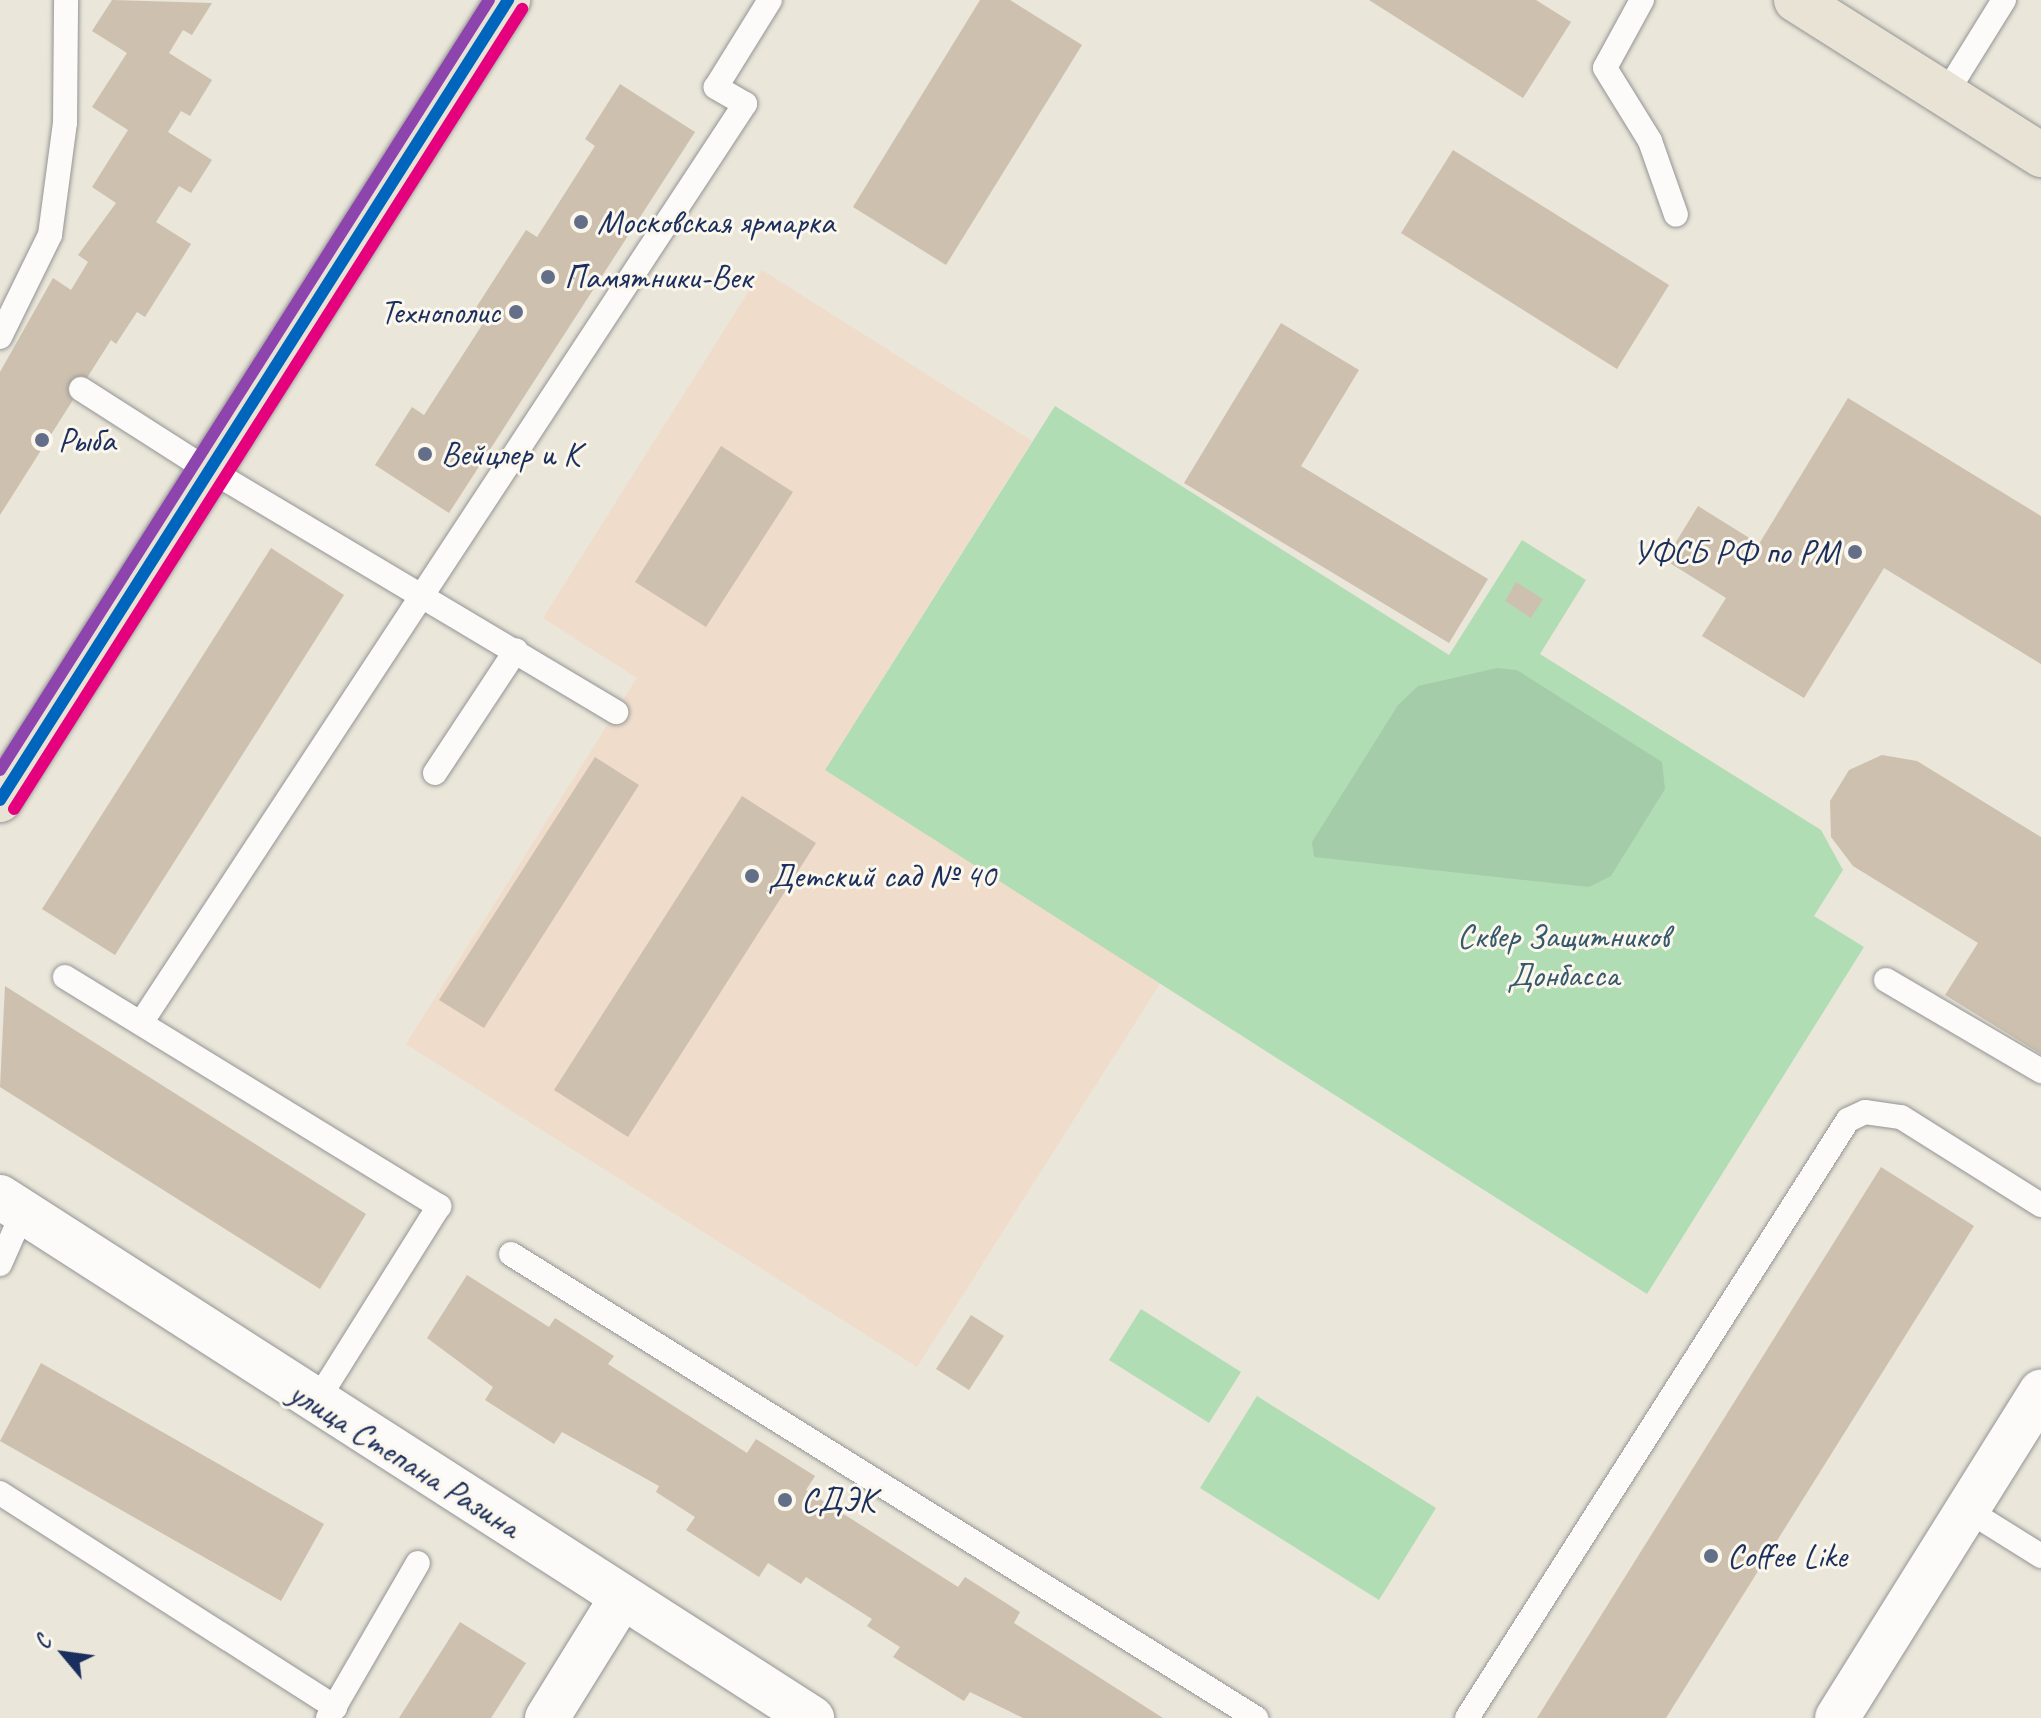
<!DOCTYPE html>
<html>
<head>
<meta charset="utf-8">
<style>
  body { margin:0 }
  #map { position:relative; width:2041px; height:1718px; overflow:hidden; background:#eae6d9; font-family:Caveat,sans-serif }
  div>[style] { position:absolute }
  .built>* { inset:0; background:#f0dccb }
  .green>* { inset:0; background:#b1ddb5 }
  .forest>* { inset:0; background:#a4cca8 }
  .building>* { inset:0; background:#cdc0af }
  .roads { filter:drop-shadow(0 0 2px #939595) drop-shadow(0 0 2px #939595) }
  .service>* { height:24px; margin:-12px; padding:0 12px; transform-origin:12px; border-radius:12px; background:#fcfbf9 }
  .minor>* { height:44px; margin:-22px; padding:0 22px; transform-origin:22px; border-radius:22px; background:#fcfbf9 }
  .primary>* { height:44px; margin:-22px; padding:0 22px; transform-origin:22px; border-radius:22px; background:#e9e3d6 }
  .bus-1>* { height:12px; margin:-6px; padding:0 6px; transform-origin:6px; border-radius:6px; background:#0065bd }
  .bus-2>* { height:12px; margin:-6px; padding:0 6px; transform-origin:6px; border-radius:6px; background:#e5007d }
  .bus-3>* { height:12px; margin:-6px; padding:0 6px; transform-origin:6px; border-radius:6px; background:#8e44ad }
  .dots>* { width:22px; height:22px; translate:-50% -50%; box-sizing:border-box; border:4px solid #fbf7ec; border-radius:50% }
  span { translate:-50% -50%; white-space:nowrap; text-align:center; line-height:1.15; -webkit-text-stroke:6px #fbf7ec; paint-order:stroke }
  .poi-label { font-size:34px; color:#1b2f5e }
  .left { translate:0 -50%; text-align:left }
  .right { translate:-100% -50%; text-align:right }
  .park-label { font-size:34px; color:#35596c }
  .street-label { font-size:34px; color:#1b2f5e }
  .north { position:absolute; left:24px; top:1614px; width:80px; height:80px; -webkit-text-stroke:6px #fbf7ec; paint-order:stroke; rotate:299deg; font-size:22px; font-weight:700; line-height:32px; text-align:center; color:#1b2f5e }
  .north::after { content:''; display:block; margin:auto; width:28px; height:36px; background:#1b2f5e; clip-path:polygon(50% 0,100% 100%,50% 72%,0 100%) }
</style>
</head>
<body>
<div id="map">
  <div class="built">
    <i style="clip-path:polygon(762px 270px,1032px 441px,825px 770px,1161px 982px,917px 1367px,406px 1044px,637px 678px,543px 618px)"></i>
  </div>
  <div class="green">
    <i style="clip-path:polygon(1055px 406px,1449px 655px,1522px 540px,1586px 580px,1540px 654px,1821px 830px,1843px 870px,1814px 916px,1864px 947px,1647px 1294px,825px 770px)"></i>
    <i style="clip-path:polygon(1141px 1309px,1241px 1372px,1209px 1423px,1109px 1360px)"></i>
    <i style="clip-path:polygon(1257px 1396px,1436px 1508px,1379px 1600px,1200px 1488px)"></i>
  </div>
  <div class="forest">
    <i style="clip-path:polygon(1497px 668px,1517px 670px,1662px 762px,1665px 789px,1611px 876px,1589px 887px,1314px 857px,1312px 842px,1398px 705px,1418px 686px)"></i>
  </div>
  <div class="building">
    <i style="clip-path:polygon(112px 0,212px 3px,192px 35px,183px 30px,169px 53px,212px 80px,190px 116px,181px 111px,168px 132px,212px 160px,191px 193px,179px 186px,156px 222px,191px 244px,145px 317px,137px 312px,116px 344px,111px 340px,0 515px,0 372px,53px 278px,71px 290px,88px 262px,78px 255px,116px 203px,92px 187px,128px 130px,92px 107px,127px 53px,92px 31px)"></i>
    <i style="clip-path:polygon(980px 0,1010px 0,1082px 45px,946px 265px,853px 207px)"></i>
    <i style="clip-path:polygon(1369px 0,1536px 0,1571px 22px,1523px 98px)"></i>
    <i style="clip-path:polygon(620px 84px,695px 132px,449px 513px,375px 465px,412px 407px,424px 415px,482px 325px,470px 317px,526px 230px,537px 237px,595px 146px,585px 139px)"></i>
    <i style="clip-path:polygon(1453px 150px,1669px 285px,1617px 369px,1401px 233px)"></i>
    <i style="clip-path:polygon(1281px 323px,1359px 370px,1301px 466px,1488px 579px,1449px 643px,1184px 483px)"></i>
    <i style="clip-path:polygon(1848px 398px,2041px 516px,2041px 664px,1884px 568px,1804px 698px,1702px 636px,1726px 598px,1665px 560px,1698px 506px,1759px 544px)"></i>
    <i style="clip-path:polygon(721px 446px,793px 492px,706px 627px,635px 582px)"></i>
    <i style="clip-path:polygon(271px 548px,344px 595px,115px 955px,42px 909px)"></i>
    <i style="clip-path:polygon(1516px 582px,1543px 599px,1531px 618px,1505px 601px)"></i>
    <i style="clip-path:polygon(1882px 755px,1917px 761px,2041px 837px,2041px 1054px,1945px 995px,1978px 943px,1853px 866px,1831px 837px,1830px 801px,1849px 770px)"></i>
    <i style="clip-path:polygon(595px 757px,639px 785px,484px 1028px,439px 1000px)"></i>
    <i style="clip-path:polygon(742px 796px,816px 843px,628px 1137px,554px 1090px)"></i>
    <i style="clip-path:polygon(5px 986px,366px 1214px,320px 1289px,0 1087px)"></i>
    <i style="clip-path:polygon(1881px 1167px,1974px 1226px,1666px 1718px,1537px 1718px)"></i>
    <i style="clip-path:polygon(467px 1275px,549px 1327px,555px 1318px,614px 1356px,608px 1364px,747px 1453px,756px 1439px,815px 1476px,806px 1490px,958px 1587px,965px 1577px,1020px 1612px,1014px 1623px,1163px 1718px,1023px 1718px,970px 1692px,964px 1701px,893px 1657px,900px 1647px,867px 1626px,872px 1619px,806px 1577px,801px 1584px,768px 1563px,759px 1577px,686px 1530px,695px 1517px,656px 1492px,659px 1486px,562px 1432px,554px 1444px,485px 1400px,493px 1387px,427px 1338px)"></i>
    <i style="clip-path:polygon(971px 1315px,1004px 1336px,969px 1390px,936px 1369px)"></i>
    <i style="clip-path:polygon(41px 1363px,324px 1524px,281px 1601px,0 1441px)"></i>
    <i style="clip-path:polygon(460px 1622px,526px 1663px,491px 1718px,399px 1718px)"></i>
  </div>
  <div class="roads">
    <div class="service">
      <i style="left:1642px;top:0;width:77px;rotate:118.6deg"></i>
      <i style="left:1605px;top:68px;width:86px;rotate:58.3deg"></i>
      <i style="left:1650px;top:141px;width:78px;rotate:70.6deg"></i>
      <i style="left:1945px;top:95px;width:112px;rotate:-58.2deg"></i>
      <i style="left:0;top:337px;width:114px;rotate:-63.9deg"></i>
      <i style="left:50px;top:235px;width:113px;rotate:-82.4deg"></i>
      <i style="left:65px;top:123px;width:123px;rotate:-89.5deg"></i>
      <i style="left:81px;top:389px;width:152px;rotate:32.6deg"></i>
      <i style="left:210px;top:470px;width:473px;rotate:30.8deg"></i>
      <i style="left:435px;top:773px;width:147px;rotate:-56.6deg"></i>
      <i style="left:65px;top:977px;width:439px;rotate:31.5deg"></i>
      <i style="left:439px;top:1206px;width:231px;rotate:122.1deg"></i>
      <i style="left:1886px;top:980px;width:180px;rotate:30.4deg"></i>
      <i style="left:141px;top:1023px;width:1100px;rotate:-56.69deg"></i>
      <i style="left:745px;top:104px;width:34px;rotate:-150deg"></i>
      <i style="left:716px;top:87px;width:102px;rotate:-58.2deg"></i>
      <i style="left:511px;top:1254px;width:878px;rotate:31.92deg"></i>
      <i style="left:0;top:1264px;width:57px;rotate:-66.1deg"></i>
      <i style="left:0;top:1493px;width:398px;rotate:32.6deg"></i>
      <i style="left:1969px;top:1511px;width:85px;rotate:32deg"></i>
      <i style="left:328px;top:1718px;width:179px;rotate:-59.9deg"></i>
      <i style="left:1467px;top:1718px;width:709px;rotate:-57.5deg"></i>
      <i style="left:1848px;top:1120px;width:19px;rotate:-25deg"></i>
      <i style="left:1865px;top:1112px;width:36px;rotate:8deg"></i>
      <i style="left:1901px;top:1117px;width:165px;rotate:32.2deg"></i>
    </div>
    <div class="minor">
      <i style="left:0;top:1197px;width:965px;rotate:32.69deg"></i>
      <i style="left:547px;top:1718px;width:142px;rotate:-58.2deg"></i>
      <i style="left:1837px;top:1718px;width:385px;rotate:-58deg"></i>
    </div>
    <div class="primary">
      <i style="left:1796px;top:0;width:290px;rotate:32.3deg"></i>
      <i style="left:0;top:800px;width:948px;rotate:-57.58deg"></i>
    </div>
  </div>
  <div class="bus-1">
    <i style="left:0;top:800px;width:948px;rotate:-57.58deg"></i>
  </div>
  <div class="bus-2">
    <i style="left:14px;top:809px;width:948px;rotate:-57.58deg"></i>
  </div>
  <div class="bus-3">
    <i style="left:0;top:770px;width:912px;rotate:-57.58deg"></i>
  </div>
  <div class="dots">
    <i style="left:581px;top:222px;background:#636f89"></i>
    <i style="left:548px;top:277px;background:#636f89"></i>
    <i style="left:516px;top:312px;background:#636f89"></i>
    <i style="left:42px;top:440px;background:#636f89"></i>
    <i style="left:425px;top:454px;background:#636f89"></i>
    <i style="left:1855px;top:552px;background:#636f89"></i>
    <i style="left:752px;top:876px;background:#636f89"></i>
    <i style="left:785px;top:1500px;background:#636f89"></i>
    <i style="left:1711px;top:1556px;background:#636f89"></i>
  </div>
  <div class="poi-label">
    <span class="left" style="left:597px;top:222px">Московская ярмарка</span>
    <span class="left" style="left:564px;top:277px">Памятники-Век</span>
    <span class="right" style="left:500px;top:312px">Технополис</span>
    <span class="left" style="left:58px;top:440px">Рыба</span>
    <span class="left" style="left:441px;top:454px">Вейцлер и К</span>
    <span class="right" style="left:1839px;top:552px">УФСБ РФ по РМ</span>
    <span class="left" style="left:768px;top:876px">Детский сад № 40</span>
    <span class="left" style="left:801px;top:1500px">СДЭК</span>
    <span class="left" style="left:1727px;top:1556px">Coffee Like</span>
  </div>
  <div class="park-label">
    <span style="left:1563px;top:955px">Сквер Защитников<br>Донбасса</span>
  </div>
  <div class="street-label">
    <span style="left:405px;top:1459px;rotate:32deg">улица Степана Разина</span>
  </div>
  <div class="north">С</div>
</div>
</body>
</html>
